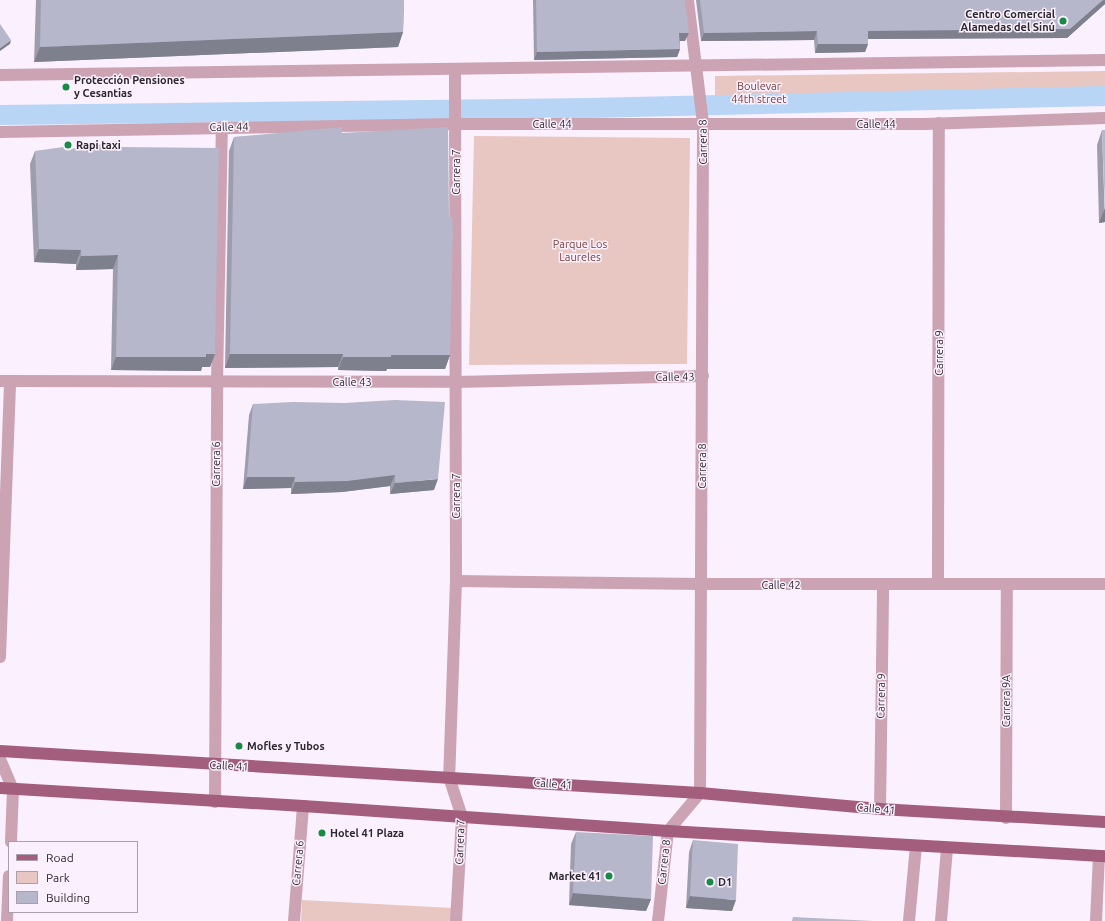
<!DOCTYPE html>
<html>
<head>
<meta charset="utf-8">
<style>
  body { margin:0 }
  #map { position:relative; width:1105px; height:921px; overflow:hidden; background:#fbf0fe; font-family:Ubuntu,sans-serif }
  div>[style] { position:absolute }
  .green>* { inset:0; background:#e8c7c3 }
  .canal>* { height:20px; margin:-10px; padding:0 10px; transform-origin:10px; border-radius:10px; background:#b8d5f5 }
  .minor>* { height:12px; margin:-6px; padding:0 6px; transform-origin:6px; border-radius:6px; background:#cba3b3 }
  .tertiary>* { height:12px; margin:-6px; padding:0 6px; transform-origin:6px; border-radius:6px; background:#cba3b3 }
  .primary>* { height:12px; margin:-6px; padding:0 6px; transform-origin:6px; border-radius:6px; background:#a35e7d }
  .wall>* { inset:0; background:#9d9dae }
  .shaded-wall>* { inset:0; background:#7f808d }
  .building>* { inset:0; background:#b6b7ca }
  .dots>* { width:11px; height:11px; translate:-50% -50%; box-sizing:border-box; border:2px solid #fbf0fe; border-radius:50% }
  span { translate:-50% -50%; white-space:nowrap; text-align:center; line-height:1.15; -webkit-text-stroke:3px #fbf0fe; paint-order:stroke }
  .poi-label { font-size:11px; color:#2d282f; font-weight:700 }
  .right { translate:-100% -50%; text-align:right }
  .left { translate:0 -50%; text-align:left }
  .park-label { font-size:11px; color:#793d38 }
  .street-label { font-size:11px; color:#2d282f }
  .legend { position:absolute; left:8px; top:841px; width:130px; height:72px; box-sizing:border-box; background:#fbf0fe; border:1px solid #a9a0ab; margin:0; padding:5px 7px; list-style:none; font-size:12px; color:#2d282f }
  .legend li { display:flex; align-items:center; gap:8px; height:20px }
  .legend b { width:20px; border:1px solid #a9a0ab }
</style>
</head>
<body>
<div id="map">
  <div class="green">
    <i style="clip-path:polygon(1105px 71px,1105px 104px,715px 112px,715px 76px)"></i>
    <i style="clip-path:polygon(474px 136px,690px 138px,687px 364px,469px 365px)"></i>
    <i style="clip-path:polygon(302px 900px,452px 908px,451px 921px,301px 921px)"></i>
  </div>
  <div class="canal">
    <i style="left:0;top:115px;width:589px;rotate:-0.68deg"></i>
    <i style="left:589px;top:108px;width:516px;rotate:-1.33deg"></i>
  </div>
  <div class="minor">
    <i style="left:455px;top:69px;width:512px;rotate:89.89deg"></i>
    <i style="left:456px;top:581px;width:196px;rotate:92deg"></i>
    <i style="left:449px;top:777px;width:42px;rotate:72deg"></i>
    <i style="left:462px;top:817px;width:104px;rotate:93.3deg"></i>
    <i style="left:0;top:381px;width:456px;rotate:0.1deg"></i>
    <i style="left:456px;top:382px;width:247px;rotate:-1.4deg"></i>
    <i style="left:456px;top:581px;width:245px;rotate:0.7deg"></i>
    <i style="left:701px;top:584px;width:404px"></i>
    <i style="left:938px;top:583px;width:460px;rotate:-89.9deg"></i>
    <i style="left:0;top:657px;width:276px;rotate:-87.9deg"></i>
    <i style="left:0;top:759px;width:33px;rotate:67deg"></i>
    <i style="left:13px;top:789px;width:53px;rotate:92.2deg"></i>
    <i style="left:215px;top:802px;width:420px;rotate:-89.7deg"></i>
    <i style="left:217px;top:382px;width:255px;rotate:-88.9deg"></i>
    <i style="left:880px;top:809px;width:225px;rotate:-89.2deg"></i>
    <i style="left:1006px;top:818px;width:233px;rotate:-89.8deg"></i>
    <i style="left:7px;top:921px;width:45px;rotate:-87.5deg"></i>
    <i style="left:294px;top:921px;width:115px;rotate:-85.5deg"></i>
    <i style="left:658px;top:921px;width:91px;rotate:-83.7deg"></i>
    <i style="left:668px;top:831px;width:50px;rotate:-49.9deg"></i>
    <i style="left:700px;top:793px;width:670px;rotate:-89.74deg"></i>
    <i style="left:703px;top:123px;width:124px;rotate:-97deg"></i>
    <i style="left:909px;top:921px;width:75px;rotate:-84.7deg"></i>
    <i style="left:941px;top:921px;width:73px;rotate:-85.3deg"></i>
    <i style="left:1096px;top:921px;width:65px;rotate:-87.4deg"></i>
  </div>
  <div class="tertiary">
    <i style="left:0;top:75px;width:1105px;rotate:-0.78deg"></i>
    <i style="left:0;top:132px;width:456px;rotate:-1deg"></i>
    <i style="left:456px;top:124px;width:468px"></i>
    <i style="left:924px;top:124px;width:181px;rotate:-1.9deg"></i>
  </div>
  <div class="primary">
    <i style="left:0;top:751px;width:701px;rotate:3.43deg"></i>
    <i style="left:700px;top:793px;width:181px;rotate:5.1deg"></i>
    <i style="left:880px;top:809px;width:225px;rotate:3.3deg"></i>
    <i style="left:0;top:788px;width:304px;rotate:3.4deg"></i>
    <i style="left:303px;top:806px;width:366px;rotate:3.9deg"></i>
    <i style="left:668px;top:831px;width:438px;rotate:3.3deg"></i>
  </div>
  <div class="wall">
    <i style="clip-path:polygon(36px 0,404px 0,403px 32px,398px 47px,34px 62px)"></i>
    <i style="clip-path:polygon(533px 0,685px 0,685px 41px,680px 41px,680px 49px,677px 57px,534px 60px)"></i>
    <i style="clip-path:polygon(696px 0,1105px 0,1105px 4px,1067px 38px,868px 39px,868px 44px,865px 52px,815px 53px,814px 40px,701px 41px)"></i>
    <i style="clip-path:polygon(1102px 130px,1105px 222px,1099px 223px,1097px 145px)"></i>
    <i style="clip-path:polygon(342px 133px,450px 355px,445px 369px,387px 369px,386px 371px,338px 370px,338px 367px,225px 368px,229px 151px,234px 137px)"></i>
    <i style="clip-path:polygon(119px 147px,215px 354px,210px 367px,202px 367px,201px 371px,111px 370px,113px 269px,76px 270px,76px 264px,34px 262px,30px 164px,35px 151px,71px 149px)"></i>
    <i style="clip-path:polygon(253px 404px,434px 490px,390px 494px,390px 486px,342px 492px,291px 494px,291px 488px,243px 489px,249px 415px)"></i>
    <i style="clip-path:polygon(576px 832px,651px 899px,646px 911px,569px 905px,571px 844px)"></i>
    <i style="clip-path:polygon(693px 840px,732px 911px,686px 908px,689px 852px)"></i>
  </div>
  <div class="shaded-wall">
    <i style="clip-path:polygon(1105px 0,1105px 4px,1067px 38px,865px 39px,868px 31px)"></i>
    <i style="clip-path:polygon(817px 31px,814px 40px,701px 41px,704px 33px)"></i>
    <i style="clip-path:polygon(403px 32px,398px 47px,34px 62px,40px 47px)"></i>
    <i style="clip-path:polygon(679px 33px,689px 33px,685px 41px,676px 41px)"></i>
    <i style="clip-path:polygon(11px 40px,10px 44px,0 51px,0 48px)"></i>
    <i style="clip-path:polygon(818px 44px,868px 44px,865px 52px,815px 53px)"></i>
    <i style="clip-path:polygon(680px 49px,677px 57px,534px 60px,537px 52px)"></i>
    <i style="clip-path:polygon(1105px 208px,1105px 222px,1099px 223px)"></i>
    <i style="clip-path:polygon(39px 249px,81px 250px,76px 264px,34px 262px)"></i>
    <i style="clip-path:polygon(118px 255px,113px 269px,76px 270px,81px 256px)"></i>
    <i style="clip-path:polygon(206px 354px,215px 354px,210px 367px,202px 367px,201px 371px,111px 370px,116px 357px)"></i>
    <i style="clip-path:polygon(230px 354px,343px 354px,338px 367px,225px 368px)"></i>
    <i style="clip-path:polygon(391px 355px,450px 355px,445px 369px,387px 369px,386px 371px,338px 370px,343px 357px)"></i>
    <i style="clip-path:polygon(395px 475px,390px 486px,342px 492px,291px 494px,295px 482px)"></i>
    <i style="clip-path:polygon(247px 477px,295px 477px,291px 488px,243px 489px)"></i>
    <i style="clip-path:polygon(438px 479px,434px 490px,390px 494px,395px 483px)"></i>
    <i style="clip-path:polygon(573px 893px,651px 899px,646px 911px,569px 905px)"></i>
    <i style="clip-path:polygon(690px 896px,736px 900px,732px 911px,686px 908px)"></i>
  </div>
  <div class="building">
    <i style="clip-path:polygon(41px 0,404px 0,403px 32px,40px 47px)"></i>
    <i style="clip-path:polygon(536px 0,685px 0,689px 33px,679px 33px,680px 49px,537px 52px)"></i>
    <i style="clip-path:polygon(700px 0,1103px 0,1070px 29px,868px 31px,868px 44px,818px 44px,817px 31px,704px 33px)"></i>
    <i style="clip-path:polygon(0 24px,11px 40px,0 48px)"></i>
    <i style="clip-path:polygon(342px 127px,342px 133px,448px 127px,449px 217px,452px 217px,453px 225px,450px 355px,391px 355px,391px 357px,343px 357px,343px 354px,230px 354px,234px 137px)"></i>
    <i style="clip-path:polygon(1102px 130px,1105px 130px,1105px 208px)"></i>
    <i style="clip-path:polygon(119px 141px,119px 147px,219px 148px,215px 354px,206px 354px,206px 357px,116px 357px,118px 255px,81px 256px,81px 250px,39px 249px,35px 151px,70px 146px,71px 149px)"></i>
    <i style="clip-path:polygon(395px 400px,445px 402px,438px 479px,395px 483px,395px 475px,347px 481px,295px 482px,295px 477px,247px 477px,253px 404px,293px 402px,344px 403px)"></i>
    <i style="clip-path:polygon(576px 832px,653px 836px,651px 899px,573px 893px)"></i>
    <i style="clip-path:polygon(693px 840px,738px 844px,736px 900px,690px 896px)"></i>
    <i style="clip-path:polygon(793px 917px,873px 921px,792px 921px)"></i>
  </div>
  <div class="dots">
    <i style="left:1063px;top:21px;background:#178a43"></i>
    <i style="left:66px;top:87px;background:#178a43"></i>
    <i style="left:68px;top:145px;background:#178a43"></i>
    <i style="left:239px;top:746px;background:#178a43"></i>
    <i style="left:322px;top:833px;background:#178a43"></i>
    <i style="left:609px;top:876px;background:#178a43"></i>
    <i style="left:710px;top:882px;background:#178a43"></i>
  </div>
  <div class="poi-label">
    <span class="right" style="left:1055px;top:21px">Centro Comercial<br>Alamedas del Sinú</span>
    <span class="left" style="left:74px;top:87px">Protección Pensiones<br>y Cesantias</span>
    <span class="left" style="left:76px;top:145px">Rapi taxi</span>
    <span class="left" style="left:247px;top:746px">Mofles y Tubos</span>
    <span class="left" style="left:330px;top:833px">Hotel 41 Plaza</span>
    <span class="right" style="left:601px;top:876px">Market 41</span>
    <span class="left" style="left:718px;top:882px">D1</span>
  </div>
  <div class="park-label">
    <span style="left:759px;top:93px">Boulevar<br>44th street</span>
    <span style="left:580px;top:251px">Parque Los<br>Laureles</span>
  </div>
  <div class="street-label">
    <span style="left:552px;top:124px">Calle 44</span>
    <span style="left:876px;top:124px">Calle 44</span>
    <span style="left:229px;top:127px;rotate:-1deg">Calle 44</span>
    <span style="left:703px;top:142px;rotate:-91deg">Carrera 8</span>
    <span style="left:456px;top:172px;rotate:-90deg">Carrera 7</span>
    <span style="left:939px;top:353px;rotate:-90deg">Carrera 9</span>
    <span style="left:675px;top:377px;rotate:-1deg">Calle 43</span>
    <span style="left:352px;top:382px">Calle 43</span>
    <span style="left:216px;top:464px;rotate:-90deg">Carrera 6</span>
    <span style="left:702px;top:466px;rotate:-90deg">Carrera 8</span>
    <span style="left:456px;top:496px;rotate:-90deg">Carrera 7</span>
    <span style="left:781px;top:585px">Calle 42</span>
    <span style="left:881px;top:696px;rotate:-89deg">Carrera 9</span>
    <span style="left:1006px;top:701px;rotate:-90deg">Carrera 9A</span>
    <span style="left:229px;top:766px;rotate:3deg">Calle 41</span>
    <span style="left:553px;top:784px;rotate:4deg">Calle 41</span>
    <span style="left:876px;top:809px;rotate:5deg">Calle 41</span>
    <span style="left:460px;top:842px;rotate:-88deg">Carrera 7</span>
    <span style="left:664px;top:862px;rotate:-84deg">Carrera 8</span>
    <span style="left:298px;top:863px;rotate:-85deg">Carrera 6</span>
  </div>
  <ul class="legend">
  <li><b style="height:5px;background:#a35e7d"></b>Road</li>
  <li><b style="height:11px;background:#e8c7c3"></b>Park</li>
  <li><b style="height:11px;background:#b6b7ca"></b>Building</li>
  </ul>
</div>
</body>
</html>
